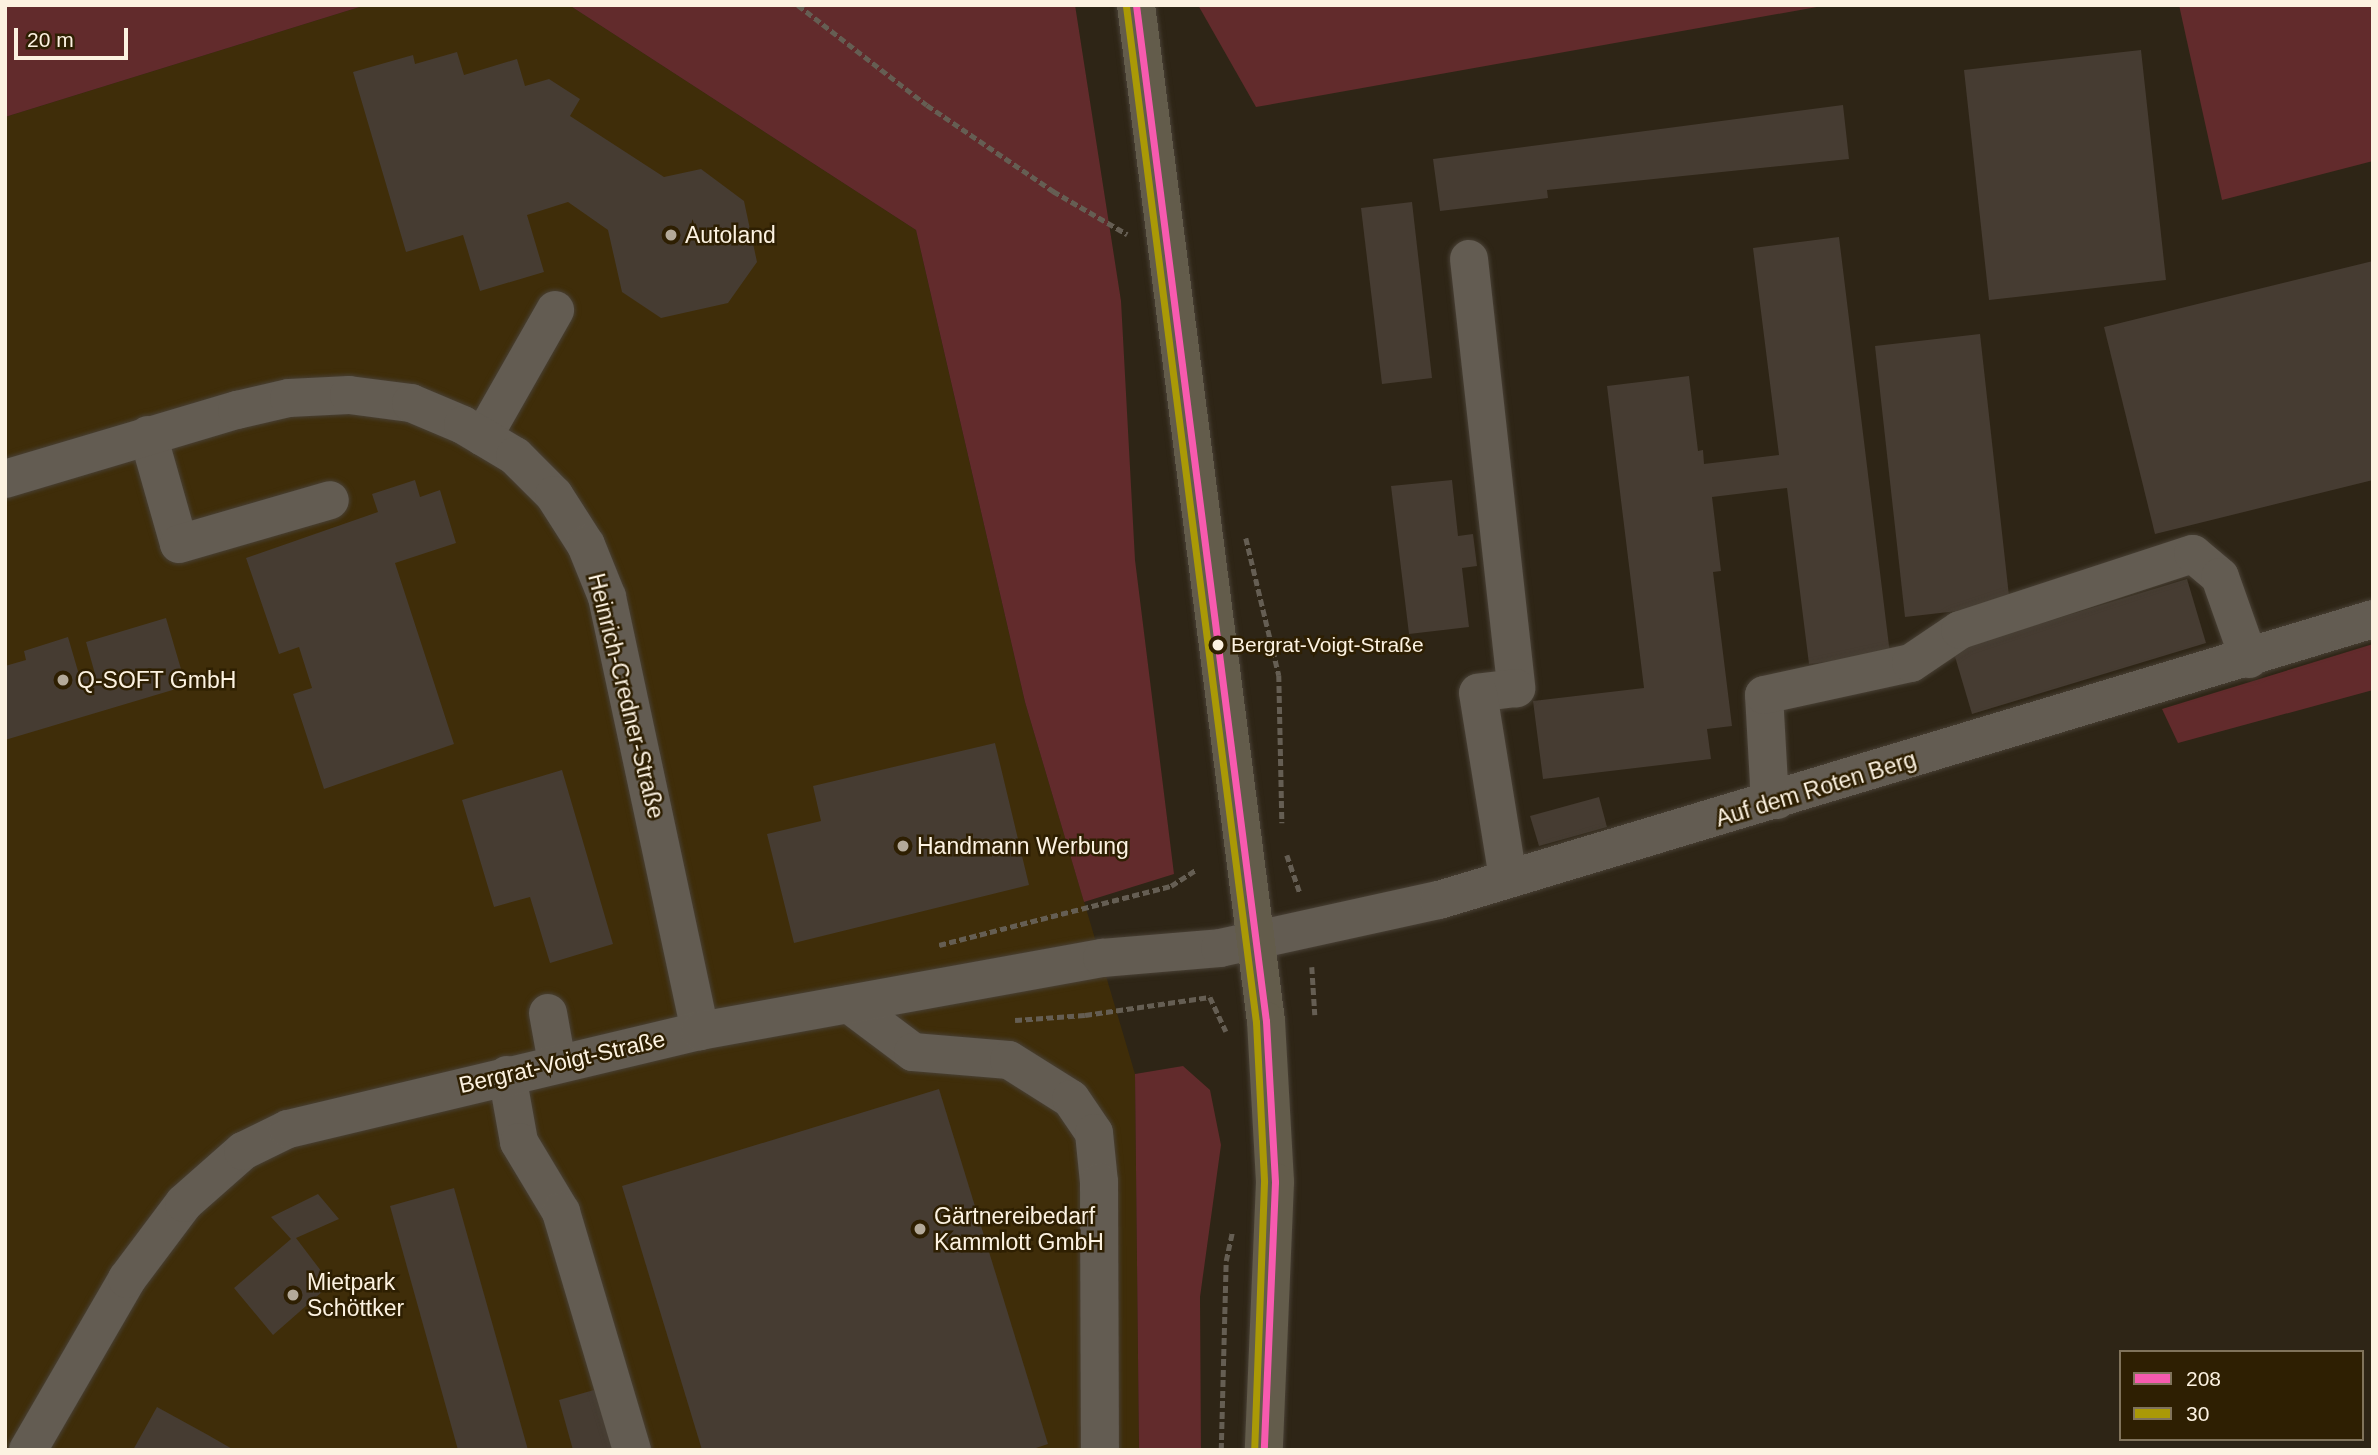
<!DOCTYPE html>
<html>
<head>
<meta charset="utf-8">
<style>
  body { margin:0 }
  #map { position:relative; width:2378px; height:1455px; overflow:hidden; background:#2e2516; font-family:Helvetica,sans-serif }
  div>[style] { position:absolute }
  .built>* { inset:0; background:#3f2d09 }
  .green>* { inset:0; background:#622b2c }
  .building>* { inset:0; background:#463c32 }
  .path>* { height:4.5px; margin-top:-2.25px; transform-origin:0; background:repeating-linear-gradient(90deg,#655e53 0 7px,transparent 0 10.5px) }
  .roads { filter:drop-shadow(0 0 2px #484035) drop-shadow(0 0 2px #484035) }
  .minor>* { height:38px; margin:-19px; padding:0 19px; transform-origin:19px; border-radius:19px; background:#635c52 }
  .major>* { height:38px; margin:-19px; padding:0 19px; transform-origin:19px; border-radius:19px; background:#635c4b }
  .bus-1>* { height:7px; margin:-3.5px; padding:0 3.5px; transform-origin:3.5px; border-radius:3.5px; background:#f75aaf }
  .bus-2>* { height:7px; margin:-3.5px; padding:0 3.5px; transform-origin:3.5px; border-radius:3.5px; background:#aa9906 }
  .dots>* { width:19px; height:19px; translate:-50% -50%; box-sizing:border-box; border:4px solid #2e1f02; border-radius:50% }
  span { translate:-50% -50%; white-space:nowrap; text-align:center; line-height:1.15; -webkit-text-stroke:5px #2e1f02; paint-order:stroke }
  .bus-label { font-size:21px; color:#fcf2e1 }
  .left { translate:0 -50%; text-align:left }
  .poi-label { font-size:23px; color:#fcf2e1 }
  .street-label { font-size:23px; color:#fcf2e1 }
  .frame { position:absolute; inset:0; border:7px solid #fcf2e1; pointer-events:none }
  .legend { position:absolute; left:2119px; top:1350px; width:245px; height:91px; box-sizing:border-box; background:#2e1f02; border:2px solid #80735b; margin:0; padding:9px 12px; list-style:none; font-size:21px; color:#fcf2e1 }
  .legend li { display:flex; align-items:center; gap:14px; height:35px }
  .legend b { width:35px; border:2px solid #80735b }
  .scale { position:absolute; left:14px; top:28px; width:114px; height:32px; box-sizing:border-box; border:4px solid #fcf2e1; border-top:0; padding-left:9px; font-size:21px; line-height:24px; white-space:nowrap; color:#fcf2e1; -webkit-text-stroke:5px #2e1f02; paint-order:stroke }
</style>
</head>
<body>
<div id="map">
  <div class="built">
    <i style="clip-path:polygon(366px 5px,569px 5px,916px 230px,1025px 702px,1135px 1074px,1139px 1450px,5px 1450px,5px 117px)"></i>
  </div>
  <div class="green">
    <i style="clip-path:polygon(5px 5px,366px 5px,5px 117px)"></i>
    <i style="clip-path:polygon(569px 5px,1075px 5px,1121px 301px,1135px 560px,1174px 874px,1084px 902px,1025px 702px,916px 230px)"></i>
    <i style="clip-path:polygon(1198px 5px,1828px 5px,1256px 107px)"></i>
    <i style="clip-path:polygon(2179px 5px,2373px 5px,2373px 161px,2222px 200px)"></i>
    <i style="clip-path:polygon(2373px 644px,2373px 690px,2178px 743px,2162px 709px)"></i>
    <i style="clip-path:polygon(1183px 1066px,1210px 1090px,1221px 1145px,1200px 1297px,1201px 1450px,1139px 1450px,1135px 1074px)"></i>
  </div>
  <div class="building">
    <i style="clip-path:polygon(2141px 50px,2166px 280px,1989px 300px,1964px 70px)"></i>
    <i style="clip-path:polygon(457px 52px,464px 75px,517px 59px,525px 86px,549px 79px,580px 99px,570px 116px,664px 177px,701px 169px,744px 201px,757px 262px,728px 303px,661px 318px,622px 292px,608px 230px,568px 202px,527px 215px,544px 272px,480px 291px,463px 235px,406px 252px,353px 72px,413px 55px,415px 64px)"></i>
    <i style="clip-path:polygon(1843px 105px,1849px 159px,1547px 190px,1548px 198px,1440px 211px,1433px 159px)"></i>
    <i style="clip-path:polygon(1412px 202px,1432px 378px,1382px 384px,1361px 208px)"></i>
    <i style="clip-path:polygon(1839px 237px,1890px 654px,1809px 664px,1787px 488px,1712px 497px,1721px 571px,1713px 572px,1732px 726px,1707px 729px,1711px 759px,1543px 779px,1533px 701px,1644px 688px,1607px 386px,1689px 376px,1698px 451px,1703px 450px,1704px 464px,1779px 455px,1753px 248px)"></i>
    <i style="clip-path:polygon(2373px 261px,2373px 480px,2155px 534px,2104px 327px)"></i>
    <i style="clip-path:polygon(1980px 334px,2010px 605px,1905px 617px,1875px 346px)"></i>
    <i style="clip-path:polygon(415px 480px,420px 497px,440px 490px,456px 543px,395px 563px,454px 744px,324px 789px,293px 694px,312px 688px,299px 647px,279px 654px,246px 558px,378px 512px,372px 494px)"></i>
    <i style="clip-path:polygon(1452px 480px,1458px 536px,1473px 534px,1477px 566px,1462px 568px,1469px 627px,1409px 634px,1391px 486px)"></i>
    <i style="clip-path:polygon(2187px 579px,2206px 643px,1972px 714px,1953px 650px)"></i>
    <i style="clip-path:polygon(166px 618px,186px 686px,5px 740px,5px 666px,26px 660px,24px 651px,68px 637px,80px 678px,95px 674px,86px 642px)"></i>
    <i style="clip-path:polygon(995px 743px,1029px 885px,794px 943px,767px 834px,821px 821px,813px 786px)"></i>
    <i style="clip-path:polygon(562px 770px,613px 944px,550px 963px,530px 897px,494px 907px,462px 800px)"></i>
    <i style="clip-path:polygon(1599px 797px,1607px 827px,1539px 846px,1530px 816px)"></i>
    <i style="clip-path:polygon(939px 1089px,1048px 1444px,1030px 1450px,702px 1450px,622px 1186px)"></i>
    <i style="clip-path:polygon(454px 1188px,528px 1450px,458px 1450px,390px 1206px)"></i>
    <i style="clip-path:polygon(318px 1194px,339px 1219px,296px 1238px,331px 1284px,273px 1335px,234px 1288px,291px 1239px,271px 1217px)"></i>
    <i style="clip-path:polygon(601px 1388px,619px 1450px,573px 1450px,559px 1400px)"></i>
    <i style="clip-path:polygon(157px 1407px,208px 1435px,234px 1450px,133px 1450px)"></i>
  </div>
  <div class="path">
    <i style="left:798px;top:5px;width:163px;rotate:37.8deg"></i>
    <i style="left:927px;top:105px;width:153px;rotate:34.3deg"></i>
    <i style="left:1053px;top:191px;width:86px;rotate:30.2deg"></i>
    <i style="left:1246px;top:538px;width:141px;rotate:76.5deg"></i>
    <i style="left:1279px;top:675px;width:148px;rotate:88.8deg"></i>
    <i style="left:1287px;top:855px;width:40px;rotate:71.1deg"></i>
    <i style="left:939px;top:945px;width:239px;rotate:-14.3deg"></i>
    <i style="left:1171px;top:886px;width:30px;rotate:-33deg"></i>
    <i style="left:1312px;top:967px;width:48px;rotate:86.4deg"></i>
    <i style="left:1015px;top:1020px;width:70px;rotate:-4.1deg"></i>
    <i style="left:1085px;top:1015px;width:126px;rotate:-8.2deg"></i>
    <i style="left:1210px;top:997px;width:38px;rotate:65deg"></i>
    <i style="left:1221px;top:1450px;width:189px;rotate:-88.5deg"></i>
    <i style="left:1226px;top:1261px;width:29px;rotate:-78deg"></i>
  </div>
  <div class="roads">
    <div class="minor">
      <i style="left:1469px;top:259px;width:432px;rotate:83.7deg"></i>
      <i style="left:1516px;top:688px;width:38px;rotate:173deg"></i>
      <i style="left:1478px;top:693px;width:188px;rotate:80.8deg"></i>
      <i style="left:148px;top:435px;width:113px;rotate:74.1deg"></i>
      <i style="left:179px;top:544px;width:157px;rotate:-16.2deg"></i>
      <i style="left:483px;top:437px;width:146px;rotate:-60.4deg"></i>
      <i style="left:5px;top:479px;width:242px;rotate:-16.6deg"></i>
      <i style="left:237px;top:410px;width:53px;rotate:-13deg"></i>
      <i style="left:289px;top:398px;width:60px;rotate:-2.9deg"></i>
      <i style="left:349px;top:395px;width:63px;rotate:7.4deg"></i>
      <i style="left:411px;top:403px;width:56px;rotate:22.9deg"></i>
      <i style="left:463px;top:425px;width:61px;rotate:30.8deg"></i>
      <i style="left:515px;top:456px;width:55px;rotate:45deg"></i>
      <i style="left:554px;top:495px;width:59px;rotate:57.4deg"></i>
      <i style="left:586px;top:545px;width:56px;rotate:68deg"></i>
      <i style="left:607px;top:597px;width:444px;rotate:77.9deg"></i>
      <i style="left:1777px;top:800px;width:18px;rotate:-117deg"></i>
      <i style="left:1769px;top:784px;width:89px;rotate:-93.2deg"></i>
      <i style="left:1764px;top:695px;width:150px;rotate:-12.3deg"></i>
      <i style="left:1911px;top:663px;width:59px;rotate:-34deg"></i>
      <i style="left:1960px;top:630px;width:245px;rotate:-18.1deg"></i>
      <i style="left:2193px;top:554px;width:35px;rotate:40deg"></i>
      <i style="left:2220px;top:577px;width:87px;rotate:70.5deg"></i>
      <i style="left:849px;top:1004px;width:80px;rotate:36.9deg"></i>
      <i style="left:913px;top:1052px;width:96px;rotate:4.8deg"></i>
      <i style="left:1009px;top:1060px;width:73px;rotate:32.2deg"></i>
      <i style="left:1071px;top:1099px;width:41px;rotate:55.9deg"></i>
      <i style="left:1094px;top:1133px;width:49px;rotate:84.2deg"></i>
      <i style="left:1099px;top:1182px;width:268px;rotate:89.8deg"></i>
      <i style="left:548px;top:1013px;width:51px;rotate:79.8deg"></i>
      <i style="left:507px;top:1075px;width:68px;rotate:79.8deg"></i>
      <i style="left:519px;top:1142px;width:82px;rotate:59deg"></i>
      <i style="left:561px;top:1212px;width:248px;rotate:73.4deg"></i>
      <i style="left:28px;top:1450px;width:198px;rotate:-59.9deg"></i>
      <i style="left:127px;top:1279px;width:95px;rotate:-53.1deg"></i>
      <i style="left:184px;top:1203px;width:79px;rotate:-41.4deg"></i>
      <i style="left:243px;top:1151px;width:50px;rotate:-26.1deg"></i>
      <i style="left:288px;top:1129px;width:423px;rotate:-13.4deg"></i>
      <i style="left:700px;top:1031px;width:409px;rotate:-10.3deg"></i>
      <i style="left:1102px;top:958px;width:118px;rotate:-4.8deg"></i>
      <i style="left:1220px;top:948px;width:224px;rotate:-12.4deg"></i>
      <i style="left:1439px;top:900px;width:975px;rotate:-16.74deg"></i>
    </div>
    <div class="major">
      <i style="left:1136px;top:5px;width:1024px;rotate:82.71deg"></i>
      <i style="left:1266px;top:1021px;width:161px;rotate:86.8deg"></i>
      <i style="left:1275px;top:1182px;width:268px;rotate:92.4deg"></i>
    </div>
  </div>
  <div class="bus-1">
    <i style="left:1136px;top:5px;width:1024px;rotate:82.71deg"></i>
    <i style="left:1266px;top:1021px;width:161px;rotate:86.8deg"></i>
    <i style="left:1275px;top:1182px;width:268px;rotate:92.4deg"></i>
  </div>
  <div class="bus-2">
    <i style="left:1126px;top:6px;width:1024px;rotate:82.71deg"></i>
    <i style="left:1256px;top:1022px;width:160px;rotate:87.1deg"></i>
    <i style="left:1264px;top:1182px;width:268px;rotate:92.1deg"></i>
  </div>
  <div class="dots">
    <i style="left:671px;top:235px;background:#b4aa9a"></i>
    <i style="left:1218px;top:645px;background:#fcf2e1"></i>
    <i style="left:63px;top:680px;background:#b4aa9a"></i>
    <i style="left:903px;top:846px;background:#b4aa9a"></i>
    <i style="left:920px;top:1229px;background:#b4aa9a"></i>
    <i style="left:293px;top:1295px;background:#b4aa9a"></i>
  </div>
  <div class="bus-label">
    <span class="left" style="left:1231px;top:645px">Bergrat-Voigt-Straße</span>
  </div>
  <div class="poi-label">
    <span class="left" style="left:685px;top:235px">Autoland</span>
    <span class="left" style="left:77px;top:680px">Q-SOFT GmbH</span>
    <span class="left" style="left:917px;top:846px">Handmann Werbung</span>
    <span class="left" style="left:934px;top:1229px">Gärtnereibedarf<br>Kammlott GmbH</span>
    <span class="left" style="left:307px;top:1295px">Mietpark<br>Schöttker</span>
  </div>
  <div class="street-label">
    <span style="left:626px;top:696px;rotate:76deg">Heinrich-Credner-Straße</span>
    <span style="left:1816px;top:789px;rotate:-17deg">Auf dem Roten Berg</span>
    <span style="left:562px;top:1062px;rotate:-13deg">Bergrat-Voigt-Straße</span>
  </div>
  <div class="frame"></div>
  <ul class="legend">
  <li><b style="height:9px;background:#f75aaf"></b>208</li>
  <li><b style="height:9px;background:#aa9906"></b>30</li>
  </ul>
  <div class="scale">20 m</div>
</div>
</body>
</html>
